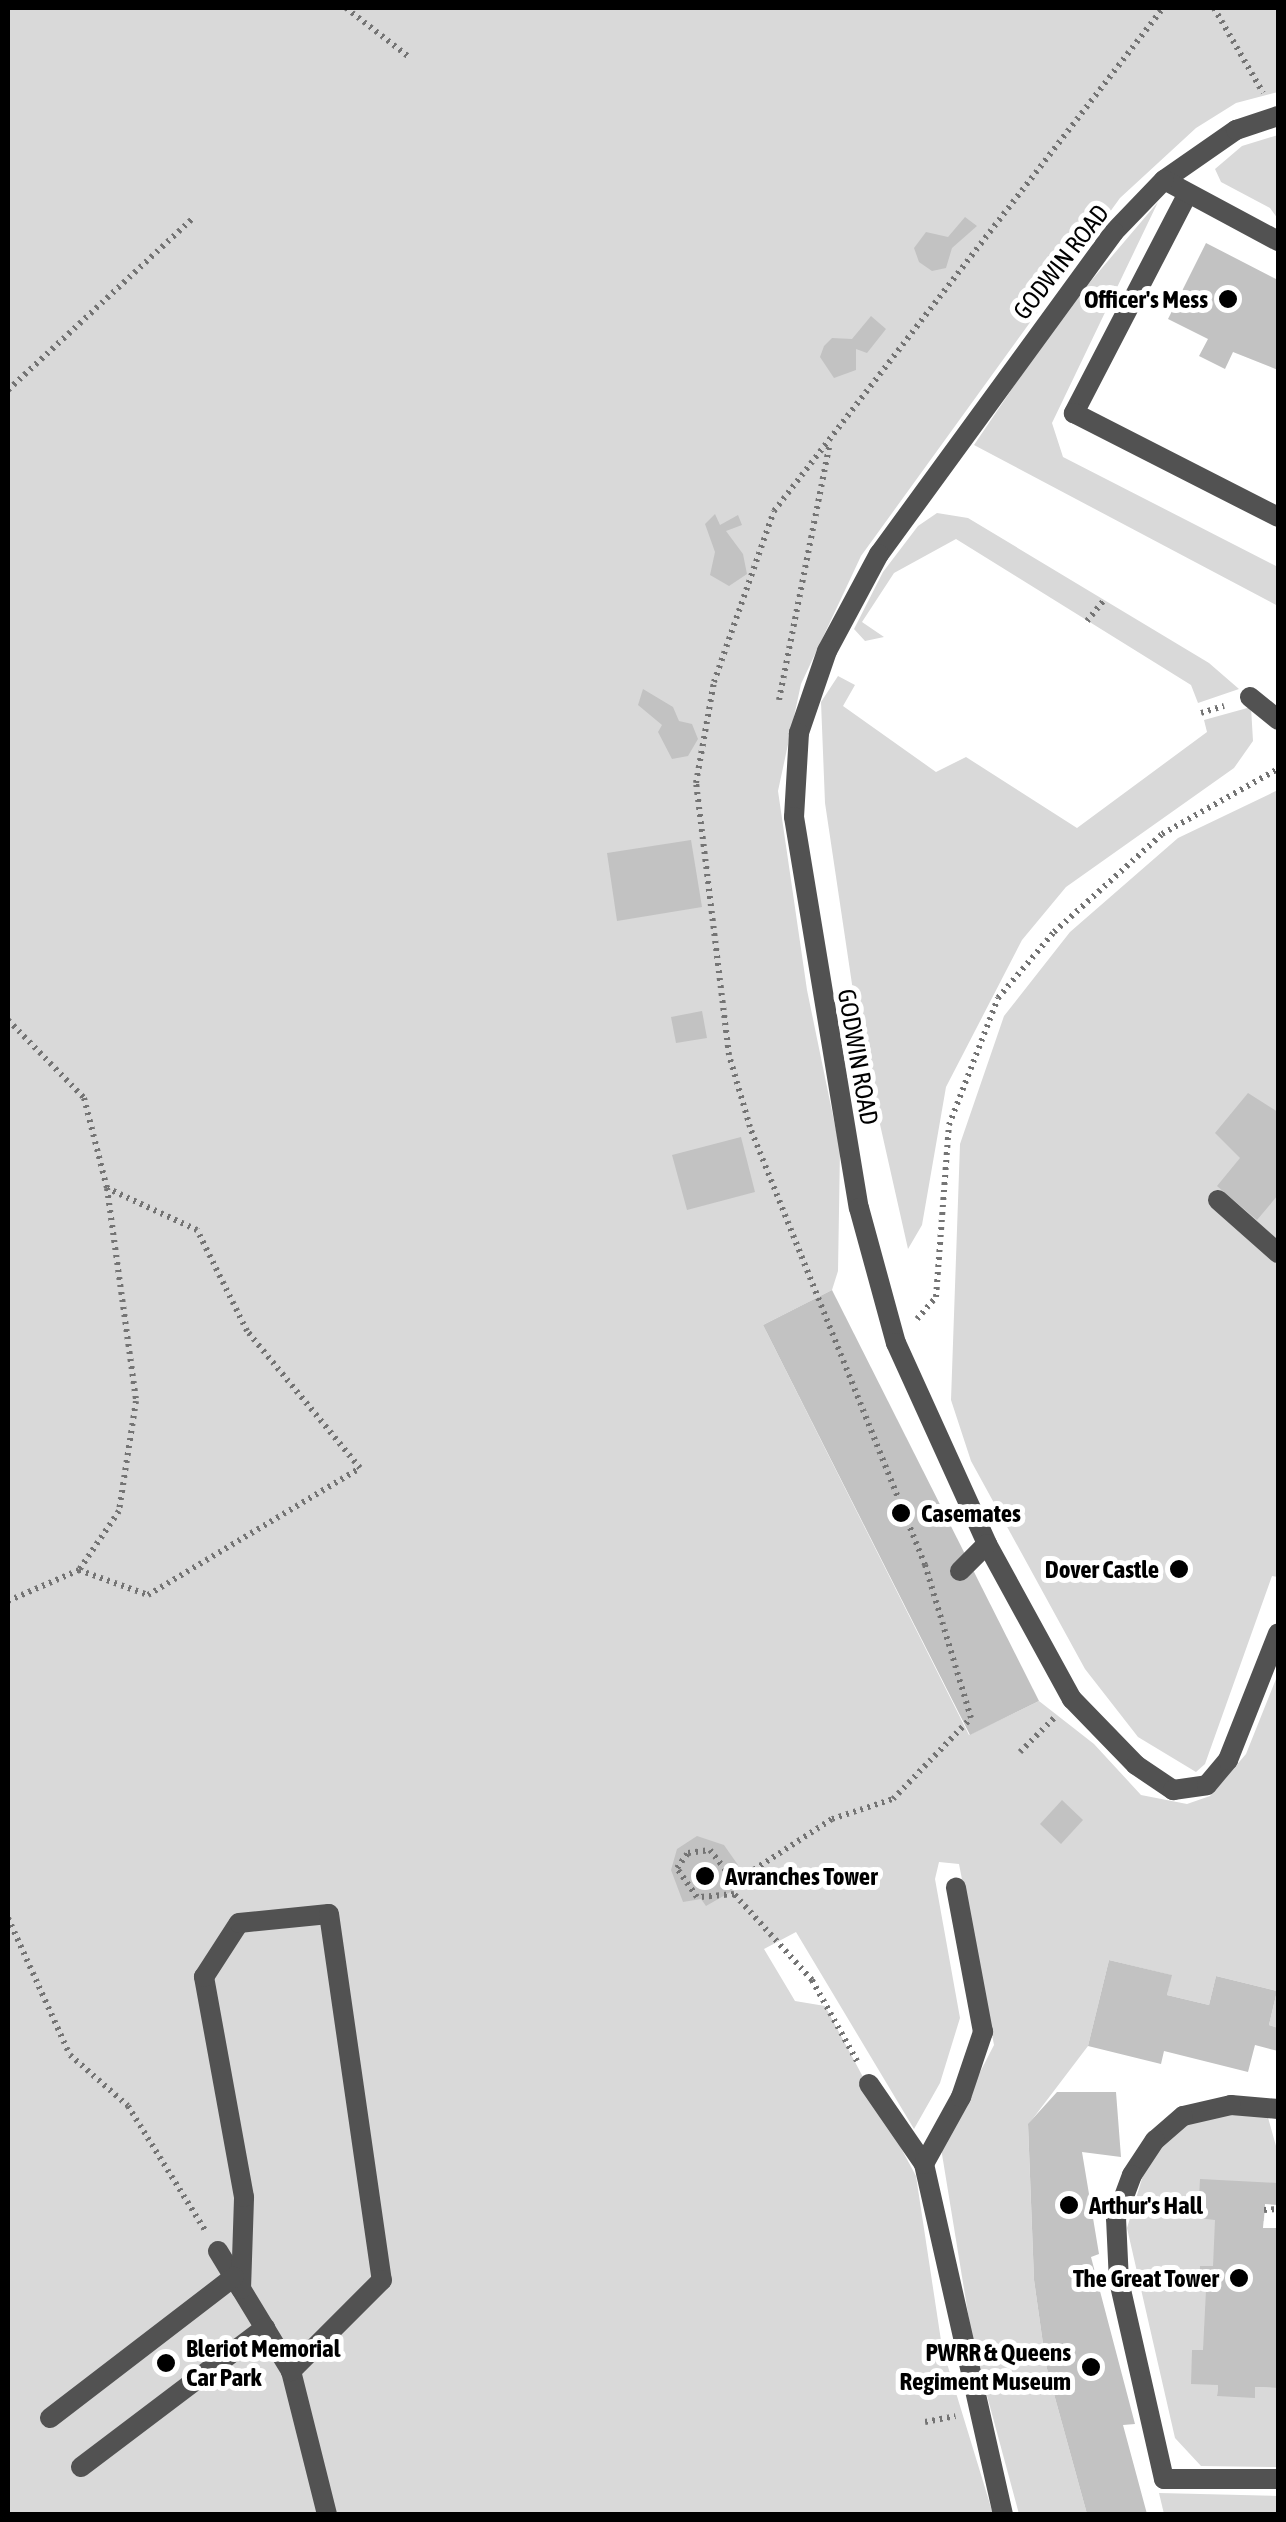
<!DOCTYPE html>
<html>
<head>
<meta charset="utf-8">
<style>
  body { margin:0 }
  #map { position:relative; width:1286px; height:2522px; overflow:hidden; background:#fff; font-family:"Asap Condensed",sans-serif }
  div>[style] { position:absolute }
  .green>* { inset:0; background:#d9d9d9 }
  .building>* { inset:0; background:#c2c2c2 }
  .path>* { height:6px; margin-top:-3px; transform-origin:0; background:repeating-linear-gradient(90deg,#747474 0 2.5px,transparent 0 7.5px) }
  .lane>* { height:20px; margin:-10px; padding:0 10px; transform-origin:10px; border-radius:10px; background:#525252 }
  .dots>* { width:28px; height:28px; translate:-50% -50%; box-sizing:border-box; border:5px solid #fff; border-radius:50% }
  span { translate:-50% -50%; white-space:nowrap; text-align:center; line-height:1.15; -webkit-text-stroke:10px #fff; paint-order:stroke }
  .street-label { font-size:25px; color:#000 }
  .poi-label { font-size:25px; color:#000; font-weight:700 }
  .right { translate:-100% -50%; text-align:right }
  .left { translate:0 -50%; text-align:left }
  .frame { position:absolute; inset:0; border:10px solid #000; pointer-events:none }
</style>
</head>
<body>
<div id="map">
  <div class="green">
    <i style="clip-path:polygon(8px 8px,1278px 8px,1278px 92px,1236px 103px,1196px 128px,1120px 198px,861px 556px,801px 684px,778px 791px,807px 990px,840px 1150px,838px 1271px,832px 1290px,763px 1325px,969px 1735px,1039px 1701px,1094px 1744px,1141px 1795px,1187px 1804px,1210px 1796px,1246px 1754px,1278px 1674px,1278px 2028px,1269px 2025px,1277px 1991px,1216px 1976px,1209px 2005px,1167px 1995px,1171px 1975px,1109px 1960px,1088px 2046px,1028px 2125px,1034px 2280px,1046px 2365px,1087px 2514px,1019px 2514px,973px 2344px,941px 2148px,994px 2045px,959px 1864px,939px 1862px,935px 1879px,960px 2018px,940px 2083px,914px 2129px,796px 1932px,764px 1949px,795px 2001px,825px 2006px,916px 2176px,942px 2347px,993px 2514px,8px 2514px)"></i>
    <i style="clip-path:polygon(1278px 135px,1278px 219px,1270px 208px,1221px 182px,1215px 169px,1242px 146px)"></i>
    <i style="clip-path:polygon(1158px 202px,1052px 423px,1063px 457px,1278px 567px,1278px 606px,974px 445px,1062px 315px)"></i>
    <i style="clip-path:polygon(937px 513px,968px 518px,1209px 663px,1239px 689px,1198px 703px,1191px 685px,956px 539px,894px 573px,862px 622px,884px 637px,865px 641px,854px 629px,883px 572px,918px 526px)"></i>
    <i style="clip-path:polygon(838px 676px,855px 685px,843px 706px,936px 772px,966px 757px,1077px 828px,1207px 732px,1204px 720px,1251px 707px,1253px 741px,1234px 768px,1066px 887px,1022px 940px,946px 1087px,922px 1225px,908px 1249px,859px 1031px,825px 803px,821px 702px)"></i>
    <i style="clip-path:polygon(1278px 790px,1278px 1577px,1272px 1576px,1205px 1764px,1196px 1772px,1138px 1737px,1085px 1669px,971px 1461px,951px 1400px,960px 1144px,1004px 1016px,1070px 932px,1178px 838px)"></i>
    <i style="clip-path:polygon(1234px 2110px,1267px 2114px,1278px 2153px,1278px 2191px,1265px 2204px,1264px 2221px,1236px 2220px,1217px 2395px,1255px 2397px,1255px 2387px,1278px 2388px,1278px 2467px,1201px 2466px,1175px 2438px,1127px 2228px,1147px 2162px,1179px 2127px)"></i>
    <i style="clip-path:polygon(1159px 2493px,1278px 2496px,1278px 2514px,1164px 2514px)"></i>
  </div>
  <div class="building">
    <i style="clip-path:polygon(965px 217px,977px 226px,952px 248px,946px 268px,932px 271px,919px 262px,914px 248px,926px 232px,948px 237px)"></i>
    <i style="clip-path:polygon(1206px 243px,1278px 280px,1278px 370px,1233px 352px,1225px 369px,1199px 356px,1208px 339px,1168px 319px)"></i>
    <i style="clip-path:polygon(871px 316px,886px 329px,867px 353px,856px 349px,856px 370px,834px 378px,820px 357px,824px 346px,832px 338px,852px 339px)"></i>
    <i style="clip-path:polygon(715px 514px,720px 525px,738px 515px,742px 525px,726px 531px,743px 554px,747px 574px,729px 586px,710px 575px,715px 552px,705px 524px)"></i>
    <i style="clip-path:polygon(643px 689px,673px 707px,679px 721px,692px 724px,698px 739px,688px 756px,672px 759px,658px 732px,662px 725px,638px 705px)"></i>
    <i style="clip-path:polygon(691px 840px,702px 907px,617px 921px,607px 853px)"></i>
    <i style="clip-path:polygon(702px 1011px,707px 1038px,676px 1043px,671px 1017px)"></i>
    <i style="clip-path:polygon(1248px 1093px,1278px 1112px,1278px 1195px,1257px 1220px,1217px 1186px,1240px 1158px,1215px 1133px)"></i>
    <i style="clip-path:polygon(741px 1137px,755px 1192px,687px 1210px,672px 1155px)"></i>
    <i style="clip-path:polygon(832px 1290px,1039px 1701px,970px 1735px,763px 1325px)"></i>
    <i style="clip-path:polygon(1062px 1800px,1083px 1820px,1061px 1844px,1040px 1824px)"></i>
    <i style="clip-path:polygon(697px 1836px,724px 1845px,738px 1865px,734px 1890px,706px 1906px,701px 1899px,683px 1902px,671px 1870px,677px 1849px)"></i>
    <i style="clip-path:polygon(1109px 1960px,1172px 1975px,1167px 1995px,1209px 2005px,1216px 1976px,1277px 1991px,1269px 2025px,1278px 2028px,1278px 2051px,1255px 2045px,1248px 2072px,1164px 2051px,1161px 2064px,1088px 2046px)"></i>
    <i style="clip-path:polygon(1057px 2092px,1116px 2092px,1121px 2157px,1082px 2152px,1099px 2254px,1091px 2257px,1135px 2424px,1123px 2425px,1147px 2514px,1087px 2514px,1046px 2365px,1034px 2280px,1028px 2124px)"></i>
    <i style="clip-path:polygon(1200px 2179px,1278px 2183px,1278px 2205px,1265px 2204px,1263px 2228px,1278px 2228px,1278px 2388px,1255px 2387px,1255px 2398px,1217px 2396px,1218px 2385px,1191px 2384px,1192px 2350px,1203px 2350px,1206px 2290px,1199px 2290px,1200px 2266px,1213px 2266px,1215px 2220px,1198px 2218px)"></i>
  </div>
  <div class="path">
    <i style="left:346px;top:8px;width:80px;rotate:37.9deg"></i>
    <i style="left:1214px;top:8px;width:98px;rotate:60deg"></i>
    <i style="left:8px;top:390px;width:254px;rotate:-42.9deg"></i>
    <i style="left:1087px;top:621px;width:27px;rotate:-51deg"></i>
    <i style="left:779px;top:700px;width:262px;rotate:-78.8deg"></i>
    <i style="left:1201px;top:713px;width:24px;rotate:-17deg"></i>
    <i style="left:8px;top:1020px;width:109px;rotate:45.7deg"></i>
    <i style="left:84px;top:1098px;width:93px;rotate:75.7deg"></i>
    <i style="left:107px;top:1188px;width:215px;rotate:82.2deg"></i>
    <i style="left:136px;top:1401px;width:111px;rotate:98.8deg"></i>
    <i style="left:119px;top:1511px;width:71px;rotate:124.1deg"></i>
    <i style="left:79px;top:1570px;width:77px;rotate:156.4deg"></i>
    <i style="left:917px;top:1319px;width:29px;rotate:-49deg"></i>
    <i style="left:936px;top:1297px;width:172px;rotate:-85.7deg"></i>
    <i style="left:949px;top:1125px;width:136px;rotate:-68.9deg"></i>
    <i style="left:998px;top:998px;width:87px;rotate:-49.7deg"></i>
    <i style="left:1054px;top:932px;width:146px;rotate:-42.2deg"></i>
    <i style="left:1162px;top:834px;width:133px;rotate:-29.3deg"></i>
    <i style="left:79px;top:1570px;width:73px;rotate:19.9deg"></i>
    <i style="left:148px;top:1595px;width:247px;rotate:-30.9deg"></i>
    <i style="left:360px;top:1468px;width:178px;rotate:-129.5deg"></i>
    <i style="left:247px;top:1331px;width:113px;rotate:-116.3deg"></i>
    <i style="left:197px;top:1230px;width:99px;rotate:-155deg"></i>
    <i style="left:1020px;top:1752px;width:48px;rotate:-45deg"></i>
    <i style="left:8px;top:1918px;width:150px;rotate:65.7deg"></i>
    <i style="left:70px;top:2055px;width:77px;rotate:41.3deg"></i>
    <i style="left:128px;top:2106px;width:146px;rotate:58.2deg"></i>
    <i style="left:857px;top:2061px;width:93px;rotate:-119.1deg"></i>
    <i style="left:812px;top:1980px;width:116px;rotate:-132.2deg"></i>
    <i style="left:734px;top:1894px;width:37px;rotate:175deg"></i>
    <i style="left:697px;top:1897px;width:35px;rotate:-125deg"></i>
    <i style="left:677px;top:1868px;width:19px;rotate:-54deg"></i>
    <i style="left:688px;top:1853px;width:22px;rotate:-8deg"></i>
    <i style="left:710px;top:1850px;width:41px;rotate:52deg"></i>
    <i style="left:735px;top:1882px;width:116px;rotate:-33deg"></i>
    <i style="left:832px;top:1819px;width:64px;rotate:-18.2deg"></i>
    <i style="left:893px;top:1799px;width:112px;rotate:-46.1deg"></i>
    <i style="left:971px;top:1718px;width:160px;rotate:-106.7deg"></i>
    <i style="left:925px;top:1565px;width:472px;rotate:-111.8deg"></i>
    <i style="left:750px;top:1127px;width:75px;rotate:-106.3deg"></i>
    <i style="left:729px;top:1055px;width:274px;rotate:-96.9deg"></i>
    <i style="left:696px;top:783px;width:103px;rotate:-79.9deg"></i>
    <i style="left:714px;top:682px;width:181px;rotate:-70.7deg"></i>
    <i style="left:774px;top:511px;width:636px;rotate:-52.28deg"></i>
    <i style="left:1264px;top:2210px;width:14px;rotate:-4deg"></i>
    <i style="left:925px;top:2422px;width:31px;rotate:-11deg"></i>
  </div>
  <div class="lane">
    <i style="left:1164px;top:180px;width:88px;rotate:-34.8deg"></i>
    <i style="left:1236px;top:130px;width:44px;rotate:-18.4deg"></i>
    <i style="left:1187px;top:195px;width:246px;rotate:117.4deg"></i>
    <i style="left:1074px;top:413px;width:229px;rotate:27deg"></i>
    <i style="left:1278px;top:241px;width:129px;rotate:-151.8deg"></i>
    <i style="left:1164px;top:180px;width:72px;rotate:133.9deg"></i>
    <i style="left:1114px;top:232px;width:399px;rotate:126.1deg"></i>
    <i style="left:879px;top:554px;width:110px;rotate:118.2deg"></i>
    <i style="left:827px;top:651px;width:87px;rotate:108.9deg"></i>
    <i style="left:799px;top:733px;width:84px;rotate:93.4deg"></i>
    <i style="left:794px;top:817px;width:396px;rotate:80.6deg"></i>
    <i style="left:859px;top:1208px;width:140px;rotate:74.7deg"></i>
    <i style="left:896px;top:1343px;width:221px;rotate:65.6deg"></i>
    <i style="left:987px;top:1544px;width:177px;rotate:61.3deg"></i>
    <i style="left:1072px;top:1699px;width:92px;rotate:45.9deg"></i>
    <i style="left:1136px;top:1765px;width:45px;rotate:34deg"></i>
    <i style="left:1173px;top:1790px;width:34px;rotate:-8deg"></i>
    <i style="left:1207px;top:1785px;width:33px;rotate:-50deg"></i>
    <i style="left:1228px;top:1760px;width:136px;rotate:-68.4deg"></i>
    <i style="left:1250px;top:697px;width:36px;rotate:39deg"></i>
    <i style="left:1218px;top:1200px;width:80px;rotate:41.5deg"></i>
    <i style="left:960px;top:1571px;width:38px;rotate:-45deg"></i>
    <i style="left:869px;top:2084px;width:97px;rotate:55.5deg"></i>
    <i style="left:924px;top:2164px;width:359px;rotate:77.3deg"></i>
    <i style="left:1278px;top:2109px;width:47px;rotate:-175.1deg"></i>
    <i style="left:1231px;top:2105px;width:49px;rotate:167.1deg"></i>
    <i style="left:1183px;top:2116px;width:37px;rotate:139deg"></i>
    <i style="left:1155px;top:2140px;width:42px;rotate:123.3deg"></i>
    <i style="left:1132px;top:2175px;width:46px;rotate:110.4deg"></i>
    <i style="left:1116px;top:2218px;width:63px;rotate:87.3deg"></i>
    <i style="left:1119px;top:2281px;width:203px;rotate:77.2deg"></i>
    <i style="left:1164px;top:2479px;width:114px"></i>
    <i style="left:924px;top:2164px;width:77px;rotate:-61.1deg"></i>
    <i style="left:961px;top:2097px;width:69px;rotate:-71.3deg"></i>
    <i style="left:983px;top:2032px;width:147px;rotate:-100.6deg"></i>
    <i style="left:218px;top:2251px;width:140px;rotate:58.7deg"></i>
    <i style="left:291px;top:2371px;width:147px;rotate:75.9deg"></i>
    <i style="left:241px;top:2289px;width:92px;rotate:-88.1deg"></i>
    <i style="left:244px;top:2197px;width:224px;rotate:-100.3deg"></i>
    <i style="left:204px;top:1977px;width:64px;rotate:-57.1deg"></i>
    <i style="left:239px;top:1923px;width:90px;rotate:-5.7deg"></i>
    <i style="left:329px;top:1914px;width:370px;rotate:81.8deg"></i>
    <i style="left:382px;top:2280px;width:129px;rotate:135deg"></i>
    <i style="left:50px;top:2418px;width:232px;rotate:-37.5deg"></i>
    <i style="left:81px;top:2467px;width:231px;rotate:-37.1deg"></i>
  </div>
  <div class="dots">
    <i style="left:1228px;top:299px;background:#000"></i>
    <i style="left:901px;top:1513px;background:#000"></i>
    <i style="left:1179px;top:1569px;background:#000"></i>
    <i style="left:705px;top:1876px;background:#000"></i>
    <i style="left:1069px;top:2205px;background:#000"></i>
    <i style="left:1239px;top:2278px;background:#000"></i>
    <i style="left:166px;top:2363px;background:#000"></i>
    <i style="left:1091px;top:2367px;background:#000"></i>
  </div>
  <div class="street-label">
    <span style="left:1061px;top:262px;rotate:-52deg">GODWIN ROAD</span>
    <span style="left:858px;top:1057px;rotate:80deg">GODWIN ROAD</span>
  </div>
  <div class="poi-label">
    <span class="right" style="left:1208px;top:299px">Officer's Mess</span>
    <span class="left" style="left:921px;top:1513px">Casemates</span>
    <span class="right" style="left:1159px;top:1569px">Dover Castle</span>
    <span class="left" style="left:725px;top:1876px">Avranches Tower</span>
    <span class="left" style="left:1089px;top:2205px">Arthur's Hall</span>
    <span class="right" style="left:1219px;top:2278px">The Great Tower</span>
    <span class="left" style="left:186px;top:2363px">Bleriot Memorial<br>Car Park</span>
    <span class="right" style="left:1071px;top:2367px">PWRR &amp; Queens<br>Regiment Museum</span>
  </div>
  <div class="frame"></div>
</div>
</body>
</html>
